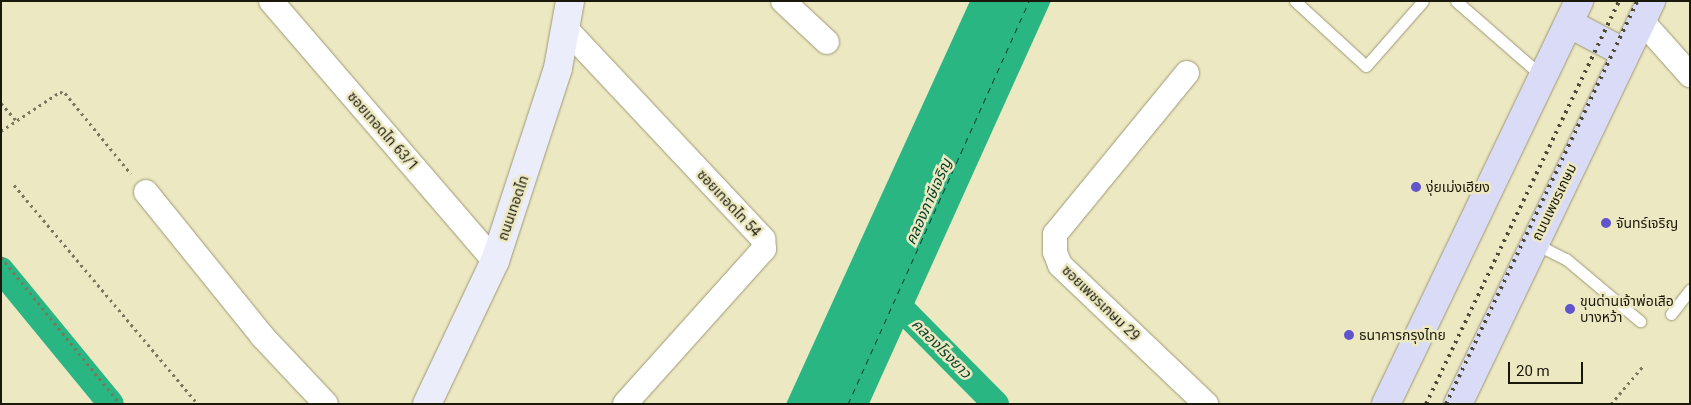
<!DOCTYPE html>
<html>
<head>
<meta charset="utf-8">
<style>
  body { margin:0 }
  #map { position:relative; width:1691px; height:405px; overflow:hidden; background:#ece8c2; font-family:Roboto,"Noto Sans Thai",sans-serif }
  div>[style] { position:absolute }
  .water>* { inset:0; background:#2ab682 }
  .canal>* { height:26px; margin:-13px; padding:0 13px; transform-origin:13px; border-radius:13px; background:#2ab682 }
  .ferry>* { height:1px; margin-top:-0.5px; transform-origin:0; background:repeating-linear-gradient(90deg,#09422d 0 6px,transparent 0 11px) }
  .path>* { height:3px; margin-top:-1.5px; transform-origin:0; background:repeating-linear-gradient(90deg,#79775e 0 2.5px,transparent 0 6.5px) }
  .roads { filter:drop-shadow(0 0 1px #9d9975) drop-shadow(0 0 1px #9d9975) }
  .lane>* { height:11px; margin:-5.5px; padding:0 5.5px; transform-origin:5.5px; border-radius:5.5px; background:#fff }
  .street>* { height:24px; margin:-12px; padding:0 12px; transform-origin:12px; border-radius:12px; background:#fff }
  .secondary>* { height:28px; margin:-14px; padding:0 14px; transform-origin:14px; border-radius:14px; background:#ecedfa }
  .primary>* { height:28px; margin:-14px; padding:0 14px; transform-origin:14px; border-radius:14px; background:#dadbf6 }
  .rail>* { height:4px; margin-top:-2px; transform-origin:0; background:repeating-linear-gradient(90deg,#4d4b37 0 2.5px,transparent 0 7.5px) }
  .dots>* { width:14px; height:14px; translate:-50% -50%; box-sizing:border-box; border:2px solid #ece8c2; border-radius:50% }
  span { translate:-50% -50%; white-space:nowrap; text-align:center; line-height:1.15; -webkit-text-stroke:5px #ece8c2; paint-order:stroke }
  .street-label { font-size:14px; color:#1a180a }
  .poi-label { font-size:14px; color:#1a180a }
  .left { translate:0 -50%; text-align:left }
  .water-label { font-size:15px; color:#09422d; font-style:italic }
  .frame { position:absolute; inset:0; border:2px solid #1a180a; pointer-events:none }
  .scale { position:absolute; left:1508px; top:362px; width:75px; height:22px; box-sizing:border-box; border:2px solid #1a180a; border-top:0; padding-left:6px; font-size:15px; line-height:18px; white-space:nowrap; color:#1a180a; -webkit-text-stroke:4px #ece8c2; paint-order:stroke }
</style>
</head>
<body>
<div id="map">
  <div class="water">
    <i style="clip-path:polygon(970px 1px,1051px 1px,869px 404px,786px 404px)"></i>
  </div>
  <div class="canal">
    <i style="left:1px;top:270px;width:173px;rotate:50.6deg"></i>
    <i style="left:887px;top:294px;width:155px;rotate:45.3deg"></i>
  </div>
  <div class="ferry">
    <i style="left:848px;top:404px;width:442px;rotate:-65.8deg"></i>
  </div>
  <div class="path">
    <i style="left:1px;top:103px;width:23px;rotate:49deg"></i>
    <i style="left:1px;top:131px;width:71px;rotate:-33.5deg"></i>
    <i style="left:60px;top:92px;width:5px;rotate:11deg"></i>
    <i style="left:65px;top:93px;width:104px;rotate:50.8deg"></i>
    <i style="left:14px;top:185px;width:286px;rotate:50deg"></i>
    <i style="left:1px;top:257px;width:189px;rotate:51deg"></i>
    <i style="left:1611px;top:404px;width:50px;rotate:-49.9deg"></i>
  </div>
  <div class="roads">
    <div class="lane">
      <i style="left:1295px;top:1px;width:96px;rotate:42.5deg"></i>
      <i style="left:1366px;top:66px;width:86px;rotate:-48.8deg"></i>
      <i style="left:1456px;top:1px;width:116px;rotate:41.1deg"></i>
      <i style="left:1534px;top:243px;width:36px;rotate:27deg"></i>
      <i style="left:1566px;top:259px;width:97px;rotate:40deg"></i>
      <i style="left:1671px;top:314px;width:31px;rotate:-52deg"></i>
    </div>
    <div class="street">
      <i style="left:271px;top:1px;width:343px;rotate:49.3deg"></i>
      <i style="left:783px;top:1px;width:60px;rotate:43deg"></i>
      <i style="left:1641px;top:20px;width:74px;rotate:48.3deg"></i>
      <i style="left:567px;top:30px;width:287px;rotate:46.8deg"></i>
      <i style="left:763px;top:239px;width:10px;rotate:84deg"></i>
      <i style="left:764px;top:249px;width:208px;rotate:131.9deg"></i>
      <i style="left:1187px;top:73px;width:208px;rotate:129.3deg"></i>
      <i style="left:1055px;top:234px;width:18px;rotate:90deg"></i>
      <i style="left:1055px;top:252px;width:14px;rotate:69deg"></i>
      <i style="left:1060px;top:265px;width:202px;rotate:43.6deg"></i>
      <i style="left:146px;top:192px;width:185px;rotate:51.1deg"></i>
      <i style="left:262px;top:336px;width:93px;rotate:46.7deg"></i>
    </div>
    <div class="secondary">
      <i style="left:427px;top:404px;width:158px;rotate:-64.6deg"></i>
      <i style="left:495px;top:261px;width:203px;rotate:-71.9deg"></i>
      <i style="left:558px;top:68px;width:68px;rotate:-79.8deg"></i>
    </div>
    <div class="primary">
      <i style="left:1570px;top:24px;width:62px;rotate:27.8deg"></i>
      <i style="left:1386px;top:404px;width:447px;rotate:-64.4deg"></i>
      <i style="left:1458px;top:404px;width:447px;rotate:-64.4deg"></i>
    </div>
  </div>
  <div class="rail">
    <i style="left:1426px;top:404px;width:447px;rotate:-64.4deg"></i>
    <i style="left:1446px;top:404px;width:446px;rotate:-64.6deg"></i>
  </div>
  <div class="dots">
    <i style="left:1416px;top:187px;background:#6155ce"></i>
    <i style="left:1606px;top:223px;background:#6155ce"></i>
    <i style="left:1570px;top:309px;background:#6155ce"></i>
    <i style="left:1349px;top:335px;background:#6155ce"></i>
  </div>
  <div class="street-label">
    <span style="left:383px;top:131px;rotate:49deg">ซอยเทอดไท 63/1</span>
    <span style="left:1554px;top:202px;rotate:-64deg">ถนนเพชรเกษม</span>
    <span style="left:729px;top:203px;rotate:47deg">ซอยเทอดไท 54</span>
    <span style="left:513px;top:208px;rotate:-71deg">ถนนเทอดไท</span>
    <span style="left:1101px;top:303px;rotate:44deg">ซอยเพชรเกษม 29</span>
  </div>
  <div class="poi-label">
    <span class="left" style="left:1426px;top:187px">งุ่ยเม่งเฮียง</span>
    <span class="left" style="left:1616px;top:223px">จันทร์เจริญ</span>
    <span class="left" style="left:1580px;top:309px">ขุนด่านเจ้าพ่อเสือ<br>บางหว้า</span>
    <span class="left" style="left:1359px;top:335px">ธนาคารกรุงไทย</span>
  </div>
  <div class="water-label">
    <span style="left:929px;top:202px;rotate:-66deg">คลองภาษีเจริญ</span>
    <span style="left:941px;top:349px;rotate:45deg">คลองโรงยาว</span>
  </div>
  <div class="frame"></div>
  <div class="scale">20 m</div>
</div>
</body>
</html>
